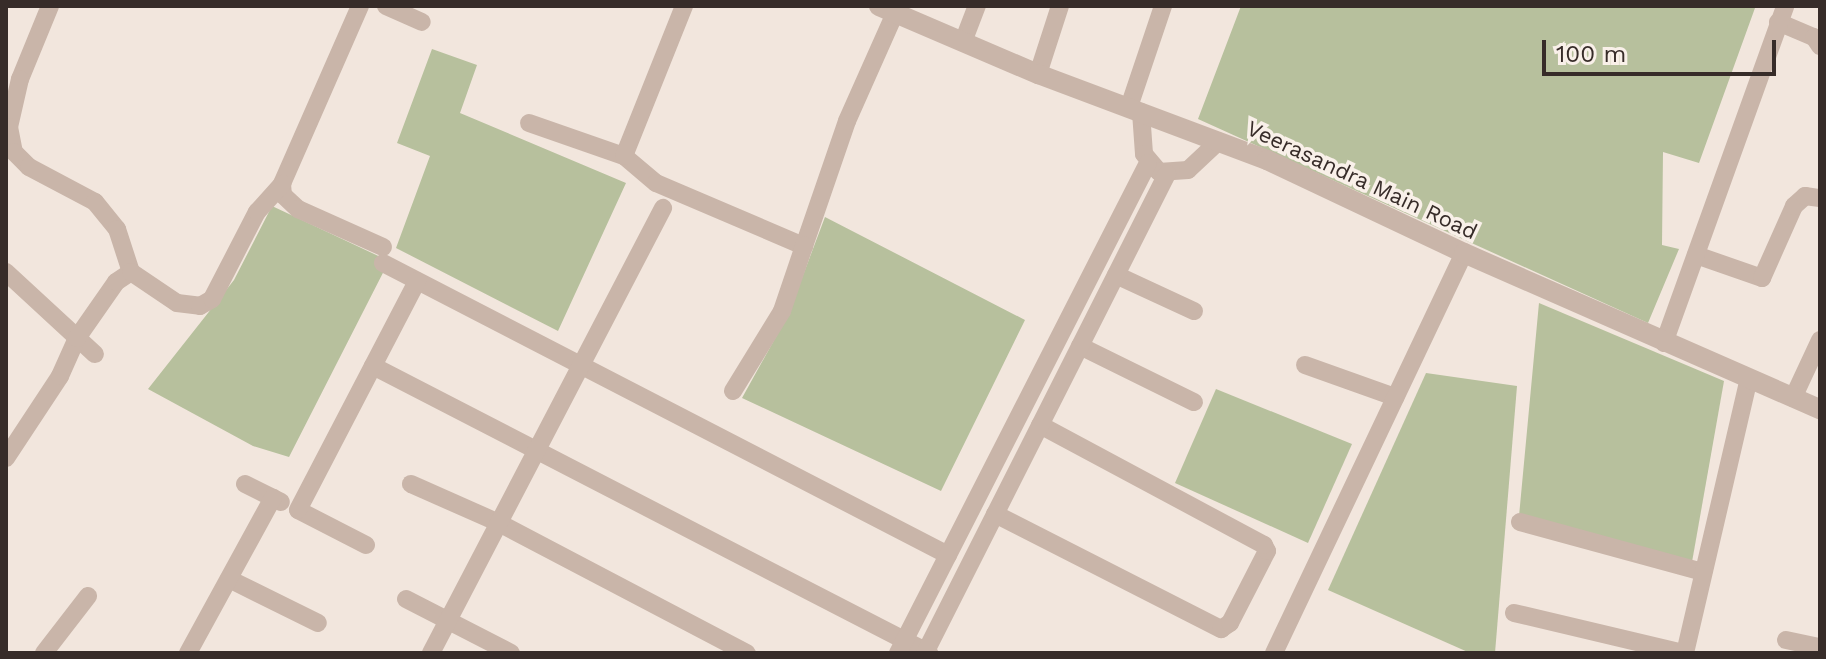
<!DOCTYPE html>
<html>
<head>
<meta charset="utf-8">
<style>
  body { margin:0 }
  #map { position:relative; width:1826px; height:659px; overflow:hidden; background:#f2e6dd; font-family:"Work Sans",sans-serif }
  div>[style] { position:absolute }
  .green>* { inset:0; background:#b7c09d }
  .minor>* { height:18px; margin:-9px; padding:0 9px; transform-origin:9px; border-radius:9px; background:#c9b5a9 }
  .tertiary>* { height:20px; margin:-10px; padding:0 10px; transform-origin:10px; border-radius:10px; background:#c9b5a9 }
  span { translate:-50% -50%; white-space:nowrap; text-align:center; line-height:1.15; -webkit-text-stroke:7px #f9f0e9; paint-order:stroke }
  .street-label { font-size:22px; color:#372c29 }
  .frame { position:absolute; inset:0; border:8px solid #372c29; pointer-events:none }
  .scale { position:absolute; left:1542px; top:40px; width:234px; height:36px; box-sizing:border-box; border:4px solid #372c29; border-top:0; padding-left:10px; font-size:24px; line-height:28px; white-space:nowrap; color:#372c29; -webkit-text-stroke:6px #f9f0e9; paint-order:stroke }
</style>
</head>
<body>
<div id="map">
  <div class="green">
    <i style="clip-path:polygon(1241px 6px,1755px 8px,1699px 163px,1663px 152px,1662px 245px,1679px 249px,1648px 323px,1198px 119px)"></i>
    <i style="clip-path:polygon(432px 49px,477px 65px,460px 113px,626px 183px,558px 331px,396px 248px,430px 156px,397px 143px)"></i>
    <i style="clip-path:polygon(272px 206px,389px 261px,289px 457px,253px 446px,148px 389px,234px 280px)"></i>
    <i style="clip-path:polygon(825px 217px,1025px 320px,941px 491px,742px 398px,788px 315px)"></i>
    <i style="clip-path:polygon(1539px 303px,1724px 381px,1692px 562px,1519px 516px)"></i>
    <i style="clip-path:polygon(1426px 373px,1517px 386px,1495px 653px,1470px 653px,1328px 590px)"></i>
    <i style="clip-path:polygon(1216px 389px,1352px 444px,1308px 543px,1175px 483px)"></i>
  </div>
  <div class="minor">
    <i style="left:50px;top:6px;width:79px;rotate:112.3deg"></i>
    <i style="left:20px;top:79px;width:49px;rotate:102.9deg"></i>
    <i style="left:9px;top:127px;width:25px;rotate:79deg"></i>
    <i style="left:14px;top:152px;width:21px;rotate:45deg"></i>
    <i style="left:29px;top:167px;width:75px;rotate:27.9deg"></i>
    <i style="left:95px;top:202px;width:35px;rotate:51deg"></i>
    <i style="left:117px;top:229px;width:45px;rotate:72deg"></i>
    <i style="left:360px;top:6px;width:194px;rotate:113.7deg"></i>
    <i style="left:282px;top:184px;width:11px;rotate:85deg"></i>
    <i style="left:283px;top:195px;width:21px;rotate:43deg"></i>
    <i style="left:298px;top:209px;width:93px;rotate:24.1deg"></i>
    <i style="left:386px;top:6px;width:39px;rotate:24deg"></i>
    <i style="left:1778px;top:22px;width:39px;rotate:23deg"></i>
    <i style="left:1814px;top:37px;width:11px;rotate:56deg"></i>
    <i style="left:963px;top:42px;width:39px;rotate:-69deg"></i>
    <i style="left:1038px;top:74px;width:71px;rotate:-72.1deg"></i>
    <i style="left:1129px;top:107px;width:107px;rotate:-71.4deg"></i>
    <i style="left:1141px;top:112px;width:42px;rotate:85.9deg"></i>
    <i style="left:1144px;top:154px;width:23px;rotate:50deg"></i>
    <i style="left:1159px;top:172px;width:29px;rotate:-4deg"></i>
    <i style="left:1188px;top:170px;width:42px;rotate:-43.1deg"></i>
    <i style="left:529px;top:123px;width:101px;rotate:19.2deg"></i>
    <i style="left:624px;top:156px;width:42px;rotate:40.2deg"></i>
    <i style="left:656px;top:183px;width:161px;rotate:23.1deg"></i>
    <i style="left:804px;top:246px;width:132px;rotate:-71deg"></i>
    <i style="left:847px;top:121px;width:118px;rotate:-66deg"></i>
    <i style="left:624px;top:156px;width:162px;rotate:-68.2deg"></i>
    <i style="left:1696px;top:255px;width:70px;rotate:19.2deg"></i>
    <i style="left:1762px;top:278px;width:79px;rotate:-66deg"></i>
    <i style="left:1794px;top:206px;width:15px;rotate:-42deg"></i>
    <i style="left:1805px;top:196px;width:15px;rotate:8deg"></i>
    <i style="left:383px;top:263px;width:636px;rotate:27.33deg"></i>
    <i style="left:6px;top:272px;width:121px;rotate:42.7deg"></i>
    <i style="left:1116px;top:275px;width:86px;rotate:24.8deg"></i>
    <i style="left:1664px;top:343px;width:358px;rotate:-70.2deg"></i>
    <i style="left:1080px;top:346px;width:127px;rotate:26.2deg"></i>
    <i style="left:1305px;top:365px;width:96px;rotate:19.6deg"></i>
    <i style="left:373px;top:366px;width:626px;rotate:27.3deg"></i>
    <i style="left:733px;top:391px;width:94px;rotate:-58.5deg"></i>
    <i style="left:782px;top:311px;width:69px;rotate:-71.3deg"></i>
    <i style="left:1793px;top:398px;width:64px;rotate:-65deg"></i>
    <i style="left:6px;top:458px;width:98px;rotate:-56.6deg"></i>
    <i style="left:60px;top:376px;width:42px;rotate:-65.9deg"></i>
    <i style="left:77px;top:338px;width:68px;rotate:-55.1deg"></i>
    <i style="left:116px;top:282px;width:18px;rotate:-34deg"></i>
    <i style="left:131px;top:272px;width:55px;rotate:34deg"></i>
    <i style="left:177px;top:303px;width:23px;rotate:7deg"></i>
    <i style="left:200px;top:306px;width:14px;rotate:-30deg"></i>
    <i style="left:212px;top:299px;width:98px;rotate:-62.7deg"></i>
    <i style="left:257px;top:212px;width:38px;rotate:-48deg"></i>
    <i style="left:245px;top:484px;width:40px;rotate:26.6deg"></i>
    <i style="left:411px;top:484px;width:96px;rotate:23.9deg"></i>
    <i style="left:499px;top:523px;width:280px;rotate:27.7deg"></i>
    <i style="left:995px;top:514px;width:254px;rotate:27deg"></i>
    <i style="left:1221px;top:629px;width:11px;rotate:-34deg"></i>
    <i style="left:1230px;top:623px;width:81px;rotate:-62.8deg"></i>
    <i style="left:1267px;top:551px;width:7px;rotate:-117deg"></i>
    <i style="left:1264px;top:545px;width:254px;rotate:-151.8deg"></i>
    <i style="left:1520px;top:522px;width:190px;rotate:15.3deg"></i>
    <i style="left:366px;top:545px;width:76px;rotate:-152.8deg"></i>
    <i style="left:298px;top:510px;width:258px;rotate:-62.5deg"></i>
    <i style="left:229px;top:579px;width:99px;rotate:26.3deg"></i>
    <i style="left:406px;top:599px;width:118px;rotate:27.2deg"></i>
    <i style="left:1514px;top:613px;width:174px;rotate:13.3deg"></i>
    <i style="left:1786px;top:640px;width:35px;rotate:12deg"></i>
    <i style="left:44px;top:653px;width:72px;rotate:-52.3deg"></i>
    <i style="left:188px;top:653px;width:177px;rotate:-61.3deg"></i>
    <i style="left:431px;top:653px;width:502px;rotate:-62.46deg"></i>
    <i style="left:898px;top:653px;width:550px;rotate:-62.97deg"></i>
    <i style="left:925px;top:653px;width:537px;rotate:-63.2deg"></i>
    <i style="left:1274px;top:653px;width:443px;rotate:-64.6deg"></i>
    <i style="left:1685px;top:653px;width:281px;rotate:-76.9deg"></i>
  </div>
  <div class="tertiary">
    <i style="left:879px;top:6px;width:173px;rotate:23.2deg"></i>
    <i style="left:1038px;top:74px;width:245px;rotate:20.6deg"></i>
    <i style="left:1267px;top:160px;width:218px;rotate:25.3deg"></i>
    <i style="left:1464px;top:253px;width:389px;rotate:23.7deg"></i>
  </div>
  <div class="street-label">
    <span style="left:1362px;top:180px;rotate:25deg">Veerasandra Main Road</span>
  </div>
  <div class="frame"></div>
  <div class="scale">100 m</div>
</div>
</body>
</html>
